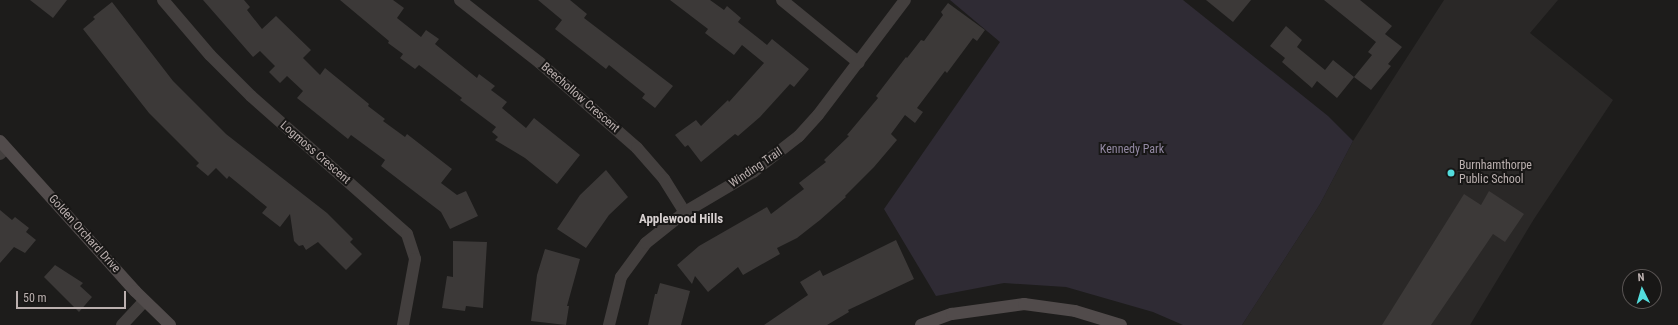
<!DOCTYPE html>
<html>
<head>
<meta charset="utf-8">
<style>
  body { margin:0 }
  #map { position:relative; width:1678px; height:325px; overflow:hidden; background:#1d1c1b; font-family:"Roboto Condensed",sans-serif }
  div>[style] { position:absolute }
  .built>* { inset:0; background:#2a2827 }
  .green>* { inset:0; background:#2f2b34 }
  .building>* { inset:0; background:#3c3938 }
  .street>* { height:12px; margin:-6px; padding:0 6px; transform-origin:6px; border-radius:6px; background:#433f3e }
  .secondary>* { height:12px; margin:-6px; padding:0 6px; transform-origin:6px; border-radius:6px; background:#514b4b }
  .dots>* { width:11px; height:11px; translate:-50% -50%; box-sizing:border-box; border:2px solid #181716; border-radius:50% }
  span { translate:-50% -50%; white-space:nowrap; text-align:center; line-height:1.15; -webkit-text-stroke:4px #181716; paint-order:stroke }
  .street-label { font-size:12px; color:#bbb0af }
  .park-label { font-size:12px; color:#9389a3 }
  .poi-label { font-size:12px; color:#bbb0af }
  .left { translate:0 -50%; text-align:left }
  .neighbourhood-label { font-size:13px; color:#d7d0d0; font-weight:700 }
  .north { position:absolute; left:1622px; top:269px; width:40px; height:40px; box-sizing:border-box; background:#181716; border:1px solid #595453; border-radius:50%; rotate:355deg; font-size:11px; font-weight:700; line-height:16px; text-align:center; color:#bbb0af }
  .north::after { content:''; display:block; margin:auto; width:14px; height:18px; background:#53dddd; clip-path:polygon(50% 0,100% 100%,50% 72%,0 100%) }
  .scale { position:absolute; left:16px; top:291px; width:110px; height:18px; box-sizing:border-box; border:2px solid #bbb0af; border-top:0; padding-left:5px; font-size:12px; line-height:14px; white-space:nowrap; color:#bbb0af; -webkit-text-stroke:3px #181716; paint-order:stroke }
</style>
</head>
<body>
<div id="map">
  <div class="built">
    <i style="clip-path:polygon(1444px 0,1558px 0,1530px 33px,1613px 100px,1534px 219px,1470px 325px,1242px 325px,1320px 204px,1353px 141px)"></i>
  </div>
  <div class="green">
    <i style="clip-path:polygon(950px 0,1183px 0,1328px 116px,1353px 141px,1320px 204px,1242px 325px,1183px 325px,1153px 312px,1066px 287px,1004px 283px,936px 296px,884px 209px,1000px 42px)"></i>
  </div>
  <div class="building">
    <i style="clip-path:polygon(30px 0,67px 0,53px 18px)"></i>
    <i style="clip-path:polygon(203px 0,244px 0,250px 7px,247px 10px,262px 29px,276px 16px,311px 50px,303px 58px,320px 75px,325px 68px,369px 104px,368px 106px,385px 119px,383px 121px,405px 137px,407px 134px,452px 169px,441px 183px,457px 195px,466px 191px,478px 216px,450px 229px,441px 212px,381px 166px,385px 160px,351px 135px,348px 139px,297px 98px,303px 91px,287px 76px,280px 83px,269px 72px,275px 66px,260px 51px,253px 57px)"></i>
    <i style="clip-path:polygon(340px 0,393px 0,404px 8px,397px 18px,421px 37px,426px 30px,439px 39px,435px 44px,477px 78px,479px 74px,495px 86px,491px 90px,507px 102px,502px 108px,526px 128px,534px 118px,580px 155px,557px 184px,525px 158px,495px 140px,498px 137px,492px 132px,496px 127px,460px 100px,462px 98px,419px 65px,415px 69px,400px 58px,403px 54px,388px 43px,389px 41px)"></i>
    <i style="clip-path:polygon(538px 0,570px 0,587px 14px,584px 18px,673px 86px,655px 108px,642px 98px,645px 94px,625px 78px,609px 65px,606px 69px,555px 29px,562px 20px)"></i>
    <i style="clip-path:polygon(670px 0,710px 0,724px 10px,727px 6px,741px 18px,738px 22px,767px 45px,772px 39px,809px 69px,794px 87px,790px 84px,760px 117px,738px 136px,735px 134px,701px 162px,688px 145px,685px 147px,675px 135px,696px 120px,701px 126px,728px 100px,729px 102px,764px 63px,742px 45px,734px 55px,705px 33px,708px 29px)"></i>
    <i style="clip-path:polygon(1206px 0,1251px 0,1233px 22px)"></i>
    <i style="clip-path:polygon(1324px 0,1360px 0,1392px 26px,1385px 34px,1402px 47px,1388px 64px,1391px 66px,1371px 90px,1354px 77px,1372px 55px,1368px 52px,1376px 42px)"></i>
    <i style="clip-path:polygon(112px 2px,173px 81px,226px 134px,327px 213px,353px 239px,350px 242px,362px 254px,346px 270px,318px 242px,306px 250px,303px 245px,299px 246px,294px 241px,290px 214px,280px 227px,262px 213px,267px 207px,229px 176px,227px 179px,216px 168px,208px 176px,196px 166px,199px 163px,149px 113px,83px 29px,95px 19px,93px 17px)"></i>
    <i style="clip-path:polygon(948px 3px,985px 30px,977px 41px,973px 38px,947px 73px,945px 71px,917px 108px,923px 112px,915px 123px,905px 115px,891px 134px,897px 140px,874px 167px,845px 196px,846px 197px,820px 220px,797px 238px,777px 248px,780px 254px,743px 275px,738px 267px,708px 292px,695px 276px,692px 284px,677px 265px,699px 246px,767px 207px,771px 214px,804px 189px,799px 183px,826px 162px,824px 160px,849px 136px,847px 135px,878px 98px,876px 96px,906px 57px,907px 58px,921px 40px,924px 41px,943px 15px,941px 12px)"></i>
    <i style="clip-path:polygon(1286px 26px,1302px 40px,1297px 47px,1325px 70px,1333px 60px,1354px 77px,1337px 98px,1317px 81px,1312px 88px,1282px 62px,1285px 58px,1270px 46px)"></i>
    <i style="clip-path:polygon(606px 170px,628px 197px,609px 215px,586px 248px,557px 229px,580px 195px)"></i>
    <i style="clip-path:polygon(1489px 191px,1524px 214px,1505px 242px,1493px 234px,1431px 325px,1382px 325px,1464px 194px,1481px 205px)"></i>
    <i style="clip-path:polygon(0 210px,12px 220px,15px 217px,29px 228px,26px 232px,36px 240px,25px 253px,14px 247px,0 263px)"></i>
    <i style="clip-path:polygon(896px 240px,914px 279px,848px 310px,849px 312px,827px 325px,764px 325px,808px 295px,800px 282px,820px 270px,823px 276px)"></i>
    <i style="clip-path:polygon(453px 241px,487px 242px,483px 308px,466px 306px,465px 311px,442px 308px,447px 276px,453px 277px)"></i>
    <i style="clip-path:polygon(545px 249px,580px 259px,567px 306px,569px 306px,566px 325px,531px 321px,537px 275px)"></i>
    <i style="clip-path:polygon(55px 265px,83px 283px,80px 286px,92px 297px,79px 312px,44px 277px)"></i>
    <i style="clip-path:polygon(660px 283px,690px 291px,681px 325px,648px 325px,655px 294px,657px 294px)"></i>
  </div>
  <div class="street">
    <i style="left:163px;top:0;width:72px;rotate:49.5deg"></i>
    <i style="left:210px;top:55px;width:58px;rotate:45deg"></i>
    <i style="left:251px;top:96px;width:208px;rotate:41.5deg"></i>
    <i style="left:407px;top:234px;width:26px;rotate:72deg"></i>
    <i style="left:415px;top:259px;width:67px;rotate:100.3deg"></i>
    <i style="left:460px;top:0;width:102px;rotate:38.2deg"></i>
    <i style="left:540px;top:63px;width:129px;rotate:41.2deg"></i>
    <i style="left:637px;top:148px;width:41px;rotate:48.9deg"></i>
    <i style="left:664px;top:179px;width:39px;rotate:58deg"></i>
    <i style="left:782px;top:0;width:99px;rotate:39.3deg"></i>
    <i style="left:0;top:154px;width:8px;rotate:-45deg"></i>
    <i style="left:122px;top:325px;width:33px;rotate:-47deg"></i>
    <i style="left:609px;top:325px;width:49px;rotate:-76deg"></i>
    <i style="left:621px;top:277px;width:42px;rotate:-53.7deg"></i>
    <i style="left:646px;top:243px;width:50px;rotate:-38.5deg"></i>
    <i style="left:685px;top:212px;width:79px;rotate:-30.5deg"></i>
    <i style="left:753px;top:172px;width:58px;rotate:-38deg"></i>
    <i style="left:799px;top:136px;width:28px;rotate:-48deg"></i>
    <i style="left:818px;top:115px;width:144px;rotate:-52.9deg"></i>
  </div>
  <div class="secondary">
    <i style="left:0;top:141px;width:202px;rotate:48deg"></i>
    <i style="left:135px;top:291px;width:49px;rotate:44.2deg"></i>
    <i style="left:921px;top:325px;width:33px;rotate:-20deg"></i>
    <i style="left:952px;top:314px;width:73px;rotate:-7.9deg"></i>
    <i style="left:1024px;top:304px;width:51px;rotate:7.8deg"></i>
    <i style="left:1075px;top:311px;width:48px;rotate:16.9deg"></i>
  </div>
  <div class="dots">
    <i style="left:1451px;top:173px;background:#53dddd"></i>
  </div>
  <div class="street-label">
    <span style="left:580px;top:98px;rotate:41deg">Beechollow Crescent</span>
    <span style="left:315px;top:153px;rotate:41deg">Logmoss Crescent</span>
    <span style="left:756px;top:168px;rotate:-34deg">Winding Trail</span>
    <span style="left:84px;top:234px;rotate:48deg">Golden Orchard Drive</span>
  </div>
  <div class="park-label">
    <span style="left:1132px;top:150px">Kennedy Park</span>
  </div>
  <div class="poi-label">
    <span class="left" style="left:1459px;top:173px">Burnhamthorpe<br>Public School</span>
  </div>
  <div class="neighbourhood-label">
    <span style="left:681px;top:219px">Applewood Hills</span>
  </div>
  <div class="north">N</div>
  <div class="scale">50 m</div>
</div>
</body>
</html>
